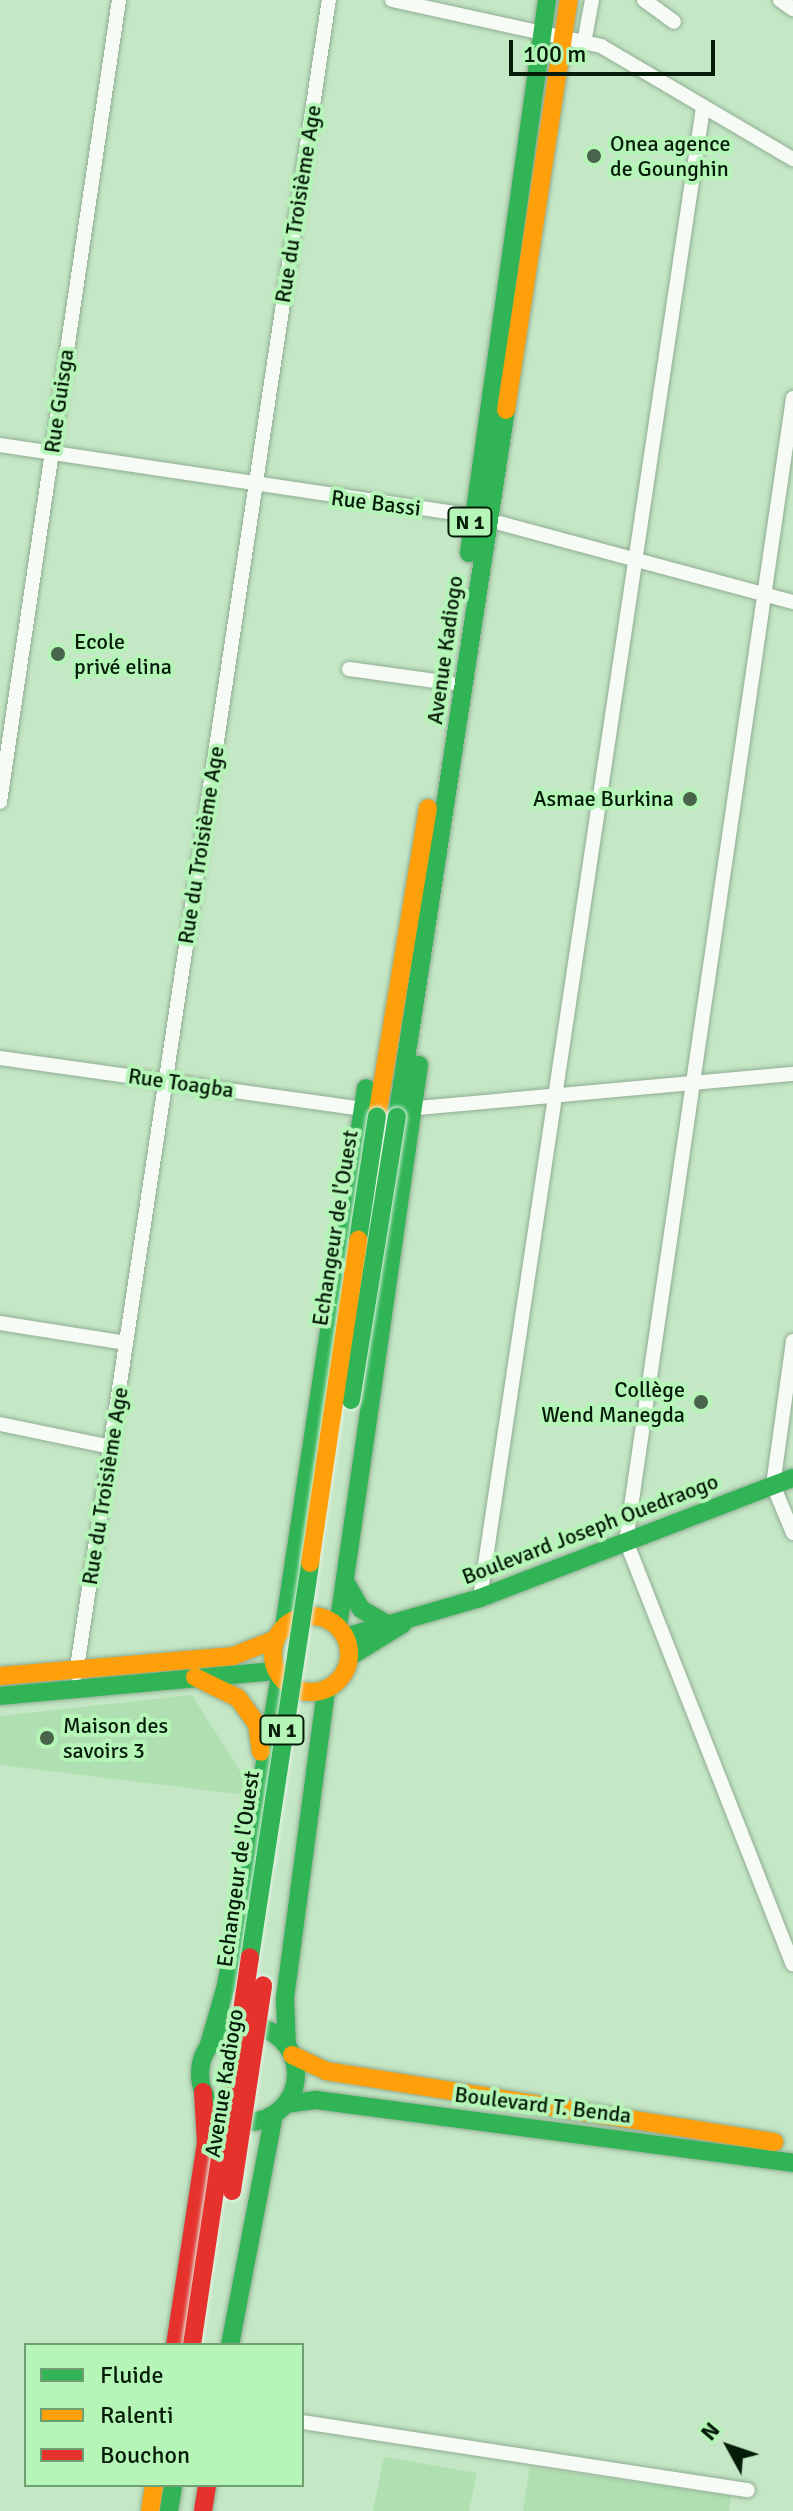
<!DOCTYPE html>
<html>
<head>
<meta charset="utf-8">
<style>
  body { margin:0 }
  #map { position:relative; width:793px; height:2511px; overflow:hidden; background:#c4e7c5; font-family:Signika,sans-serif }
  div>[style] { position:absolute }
  .green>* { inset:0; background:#b0dfb2 }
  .roads { filter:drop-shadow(0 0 2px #91ad93) drop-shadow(0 0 2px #91ad93) }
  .street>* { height:14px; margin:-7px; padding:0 7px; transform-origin:7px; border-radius:7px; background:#f6fbf6 }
  .fast>* { height:18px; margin:-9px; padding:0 9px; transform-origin:9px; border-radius:9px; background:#30b455 }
  .fast>.ring { margin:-9px; padding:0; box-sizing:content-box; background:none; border:18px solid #30b455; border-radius:50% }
  .slow>* { height:18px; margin:-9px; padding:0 9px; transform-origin:9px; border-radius:9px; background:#ff9f0a }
  .slow>.ring { margin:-9px; padding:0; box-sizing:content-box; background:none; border:18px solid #ff9f0a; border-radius:50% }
  .jam>* { height:18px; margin:-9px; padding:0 9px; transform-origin:9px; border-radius:9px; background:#e5322d }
  .bridges { filter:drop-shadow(0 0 2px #e4f4e5) drop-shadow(0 0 2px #e4f4e5) }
  .fast-bridge>* { height:18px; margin:-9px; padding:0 9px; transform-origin:9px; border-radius:9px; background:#30b455 }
  .slow-bridge>* { height:18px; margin:-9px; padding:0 9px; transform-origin:9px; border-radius:9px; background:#ff9f0a }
  .jam-bridge>* { height:18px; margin:-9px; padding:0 9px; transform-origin:9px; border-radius:9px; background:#e5322d }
  .dots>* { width:22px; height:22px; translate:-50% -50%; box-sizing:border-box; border:4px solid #b6f5b8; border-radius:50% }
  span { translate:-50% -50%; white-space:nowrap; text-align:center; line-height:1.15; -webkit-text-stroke:8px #b6f5b8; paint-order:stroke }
  .shield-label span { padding:2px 6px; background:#b6f5b8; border:2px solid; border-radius:6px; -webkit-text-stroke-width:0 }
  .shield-label { font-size:20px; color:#051d08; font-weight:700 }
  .poi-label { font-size:22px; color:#051d08 }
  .left { translate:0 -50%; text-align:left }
  .right { translate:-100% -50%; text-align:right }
  .street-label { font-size:22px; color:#051d08 }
  .legend { position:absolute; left:24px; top:2343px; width:280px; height:144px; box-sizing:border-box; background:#b6f5b8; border:2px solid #6f9f72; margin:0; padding:10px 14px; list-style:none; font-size:24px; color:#051d08 }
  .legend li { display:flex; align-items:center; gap:16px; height:40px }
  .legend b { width:40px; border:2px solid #6f9f72 }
  .north { position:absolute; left:689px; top:2407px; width:80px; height:80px; -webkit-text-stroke:6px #b6f5b8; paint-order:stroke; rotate:310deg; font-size:22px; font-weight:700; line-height:32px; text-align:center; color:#051d08 }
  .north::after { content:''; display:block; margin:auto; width:28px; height:36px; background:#051d08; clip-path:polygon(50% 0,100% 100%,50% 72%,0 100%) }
  .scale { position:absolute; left:509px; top:40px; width:206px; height:36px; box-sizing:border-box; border:4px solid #051d08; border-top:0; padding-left:10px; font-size:24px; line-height:28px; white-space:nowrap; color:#051d08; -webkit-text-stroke:6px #b6f5b8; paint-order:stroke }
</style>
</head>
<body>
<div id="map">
  <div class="green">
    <i style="clip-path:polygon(192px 1695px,247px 1782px,246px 1795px,0 1765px,0 1716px)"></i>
    <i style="clip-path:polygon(384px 2457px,477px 2473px,469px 2511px,373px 2511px)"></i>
    <i style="clip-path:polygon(530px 2467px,731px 2496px,729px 2511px,523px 2511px)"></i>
  </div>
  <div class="roads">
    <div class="street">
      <i style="left:392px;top:0;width:214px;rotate:12.4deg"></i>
      <i style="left:601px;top:46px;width:223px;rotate:30.5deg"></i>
      <i style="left:644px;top:0;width:37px;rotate:36deg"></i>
      <i style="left:780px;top:0;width:16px;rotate:35deg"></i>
      <i style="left:584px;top:43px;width:44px;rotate:-79.5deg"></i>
      <i style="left:793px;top:398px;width:1155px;rotate:98.31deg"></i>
      <i style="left:626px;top:1541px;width:455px;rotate:68.5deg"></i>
      <i style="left:0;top:445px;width:475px;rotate:8.5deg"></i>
      <i style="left:470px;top:515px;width:335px;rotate:15.1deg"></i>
      <i style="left:349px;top:669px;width:102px;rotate:7.9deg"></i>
      <i style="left:0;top:802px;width:811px;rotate:-81.56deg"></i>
      <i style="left:0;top:1058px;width:365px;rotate:8deg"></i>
      <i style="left:418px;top:1108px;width:377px;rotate:-5.2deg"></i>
      <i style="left:0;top:1323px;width:128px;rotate:9deg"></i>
      <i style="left:793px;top:1341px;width:145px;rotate:97.9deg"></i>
      <i style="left:773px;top:1485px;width:52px;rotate:67.4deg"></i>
      <i style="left:0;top:1424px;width:113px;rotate:11.7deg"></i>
      <i style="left:480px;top:1598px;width:1507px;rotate:-81.49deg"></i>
      <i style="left:76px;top:1674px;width:1693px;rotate:-81.41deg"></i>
      <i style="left:302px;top:2422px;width:451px;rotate:8.7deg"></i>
    </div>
    <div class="fast">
      <i style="left:469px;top:553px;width:558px;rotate:-81.97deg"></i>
      <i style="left:397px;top:1117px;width:715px;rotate:-81.24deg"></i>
      <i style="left:346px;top:1583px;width:30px;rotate:60deg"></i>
      <i style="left:361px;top:1609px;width:30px;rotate:30deg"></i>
      <i style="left:284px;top:1627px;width:545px;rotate:-81.35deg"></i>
      <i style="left:338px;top:1627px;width:568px;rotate:-81.8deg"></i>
      <i style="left:345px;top:1637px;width:141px;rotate:-16.1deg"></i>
      <i style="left:480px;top:1598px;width:335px;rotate:-21deg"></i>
      <i style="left:349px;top:1657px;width:63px;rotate:-31.4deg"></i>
      <i style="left:0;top:1696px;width:278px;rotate:-5.2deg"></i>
      <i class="ring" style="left:200px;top:2026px;width:78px;height:78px"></i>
      <i style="left:287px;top:2046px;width:48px;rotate:-92.4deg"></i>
      <i style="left:285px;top:1998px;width:312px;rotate:-82.4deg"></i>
      <i style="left:208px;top:2048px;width:65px;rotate:-73.8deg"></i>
      <i style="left:226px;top:1986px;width:315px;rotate:-80.1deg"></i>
      <i style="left:286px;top:2104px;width:30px;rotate:-8deg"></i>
      <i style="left:316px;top:2100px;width:481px;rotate:7.5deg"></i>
      <i style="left:230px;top:2345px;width:234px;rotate:-79.2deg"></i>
      <i style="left:169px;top:2511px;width:26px;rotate:-81deg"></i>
    </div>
    <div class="slow">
      <i style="left:506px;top:410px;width:415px;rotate:-81.3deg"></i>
      <i style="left:377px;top:1116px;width:312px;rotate:-80.6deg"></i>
      <i class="ring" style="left:273px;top:1616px;width:58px;height:58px"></i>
      <i style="left:0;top:1676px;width:234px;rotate:-4.9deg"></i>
      <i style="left:233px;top:1656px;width:46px;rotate:-21.6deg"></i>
      <i style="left:195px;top:1677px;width:48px;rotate:26deg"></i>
      <i style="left:238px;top:1698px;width:32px;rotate:54deg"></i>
      <i style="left:257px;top:1724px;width:28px;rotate:82deg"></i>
      <i style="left:292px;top:2055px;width:38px;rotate:25deg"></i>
      <i style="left:326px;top:2071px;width:454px;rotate:9deg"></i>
      <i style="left:150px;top:2511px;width:26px;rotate:-81deg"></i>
    </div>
    <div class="jam">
      <i style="left:175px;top:2345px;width:204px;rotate:-81.3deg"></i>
      <i style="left:206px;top:2143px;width:51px;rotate:-93.4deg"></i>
      <i style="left:203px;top:2511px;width:26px;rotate:-81deg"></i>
    </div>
  </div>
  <div class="bridges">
    <div class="fast-bridge">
      <i style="left:358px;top:1240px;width:125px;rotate:-81.3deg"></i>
      <i style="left:351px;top:1400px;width:287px;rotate:-80.8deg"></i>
      <i style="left:250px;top:1957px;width:399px;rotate:-81.3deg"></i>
    </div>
    <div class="slow-bridge">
      <i style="left:310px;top:1563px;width:327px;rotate:-81.5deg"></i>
    </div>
    <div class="jam-bridge">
      <i style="left:232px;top:2191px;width:208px;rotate:-81.4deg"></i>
      <i style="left:192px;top:2345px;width:392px;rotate:-81.5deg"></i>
    </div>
  </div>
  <div class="dots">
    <i style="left:594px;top:156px;background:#48644a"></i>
    <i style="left:58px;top:654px;background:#48644a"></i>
    <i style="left:690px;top:799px;background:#48644a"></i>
    <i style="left:701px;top:1402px;background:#48644a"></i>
    <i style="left:47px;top:1738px;background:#48644a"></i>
  </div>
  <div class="shield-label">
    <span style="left:470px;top:522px">N 1</span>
    <span style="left:282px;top:1730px">N 1</span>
  </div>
  <div class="poi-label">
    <span class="left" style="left:610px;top:156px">Onea agence<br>de Gounghin</span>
    <span class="left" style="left:74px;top:654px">Ecole<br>privé elina</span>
    <span class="right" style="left:674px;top:799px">Asmae Burkina</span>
    <span class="right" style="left:685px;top:1402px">Collège<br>Wend Manegda</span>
    <span class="left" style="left:63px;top:1738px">Maison des<br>savoirs 3</span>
  </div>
  <div class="street-label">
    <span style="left:298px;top:204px;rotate:-81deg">Rue du Troisième Age</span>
    <span style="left:59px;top:401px;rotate:-82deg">Rue Guisga</span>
    <span style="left:376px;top:503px;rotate:7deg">Rue Bassi</span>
    <span style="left:445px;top:650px;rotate:-82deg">Avenue Kadiogo</span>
    <span style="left:201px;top:845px;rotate:-81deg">Rue du Troisième Age</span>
    <span style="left:181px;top:1083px;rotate:8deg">Rue Toagba</span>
    <span style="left:335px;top:1228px;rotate:-81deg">Echangeur de l'Ouest</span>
    <span style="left:105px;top:1486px;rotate:-81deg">Rue du Troisième Age</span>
    <span style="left:590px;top:1529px;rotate:-21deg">Boulevard Joseph Ouedraogo</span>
    <span style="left:238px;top:1869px;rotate:-82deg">Echangeur de l'Ouest</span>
    <span style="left:224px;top:2083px;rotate:-81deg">Avenue Kadiogo</span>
    <span style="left:543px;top:2105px;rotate:7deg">Boulevard T. Benda</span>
  </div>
  <ul class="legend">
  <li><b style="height:10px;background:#30b455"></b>Fluide</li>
  <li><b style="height:10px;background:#ff9f0a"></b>Ralenti</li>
  <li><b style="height:10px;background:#e5322d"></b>Bouchon</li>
  </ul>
  <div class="north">N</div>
  <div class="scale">100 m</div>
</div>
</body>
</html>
